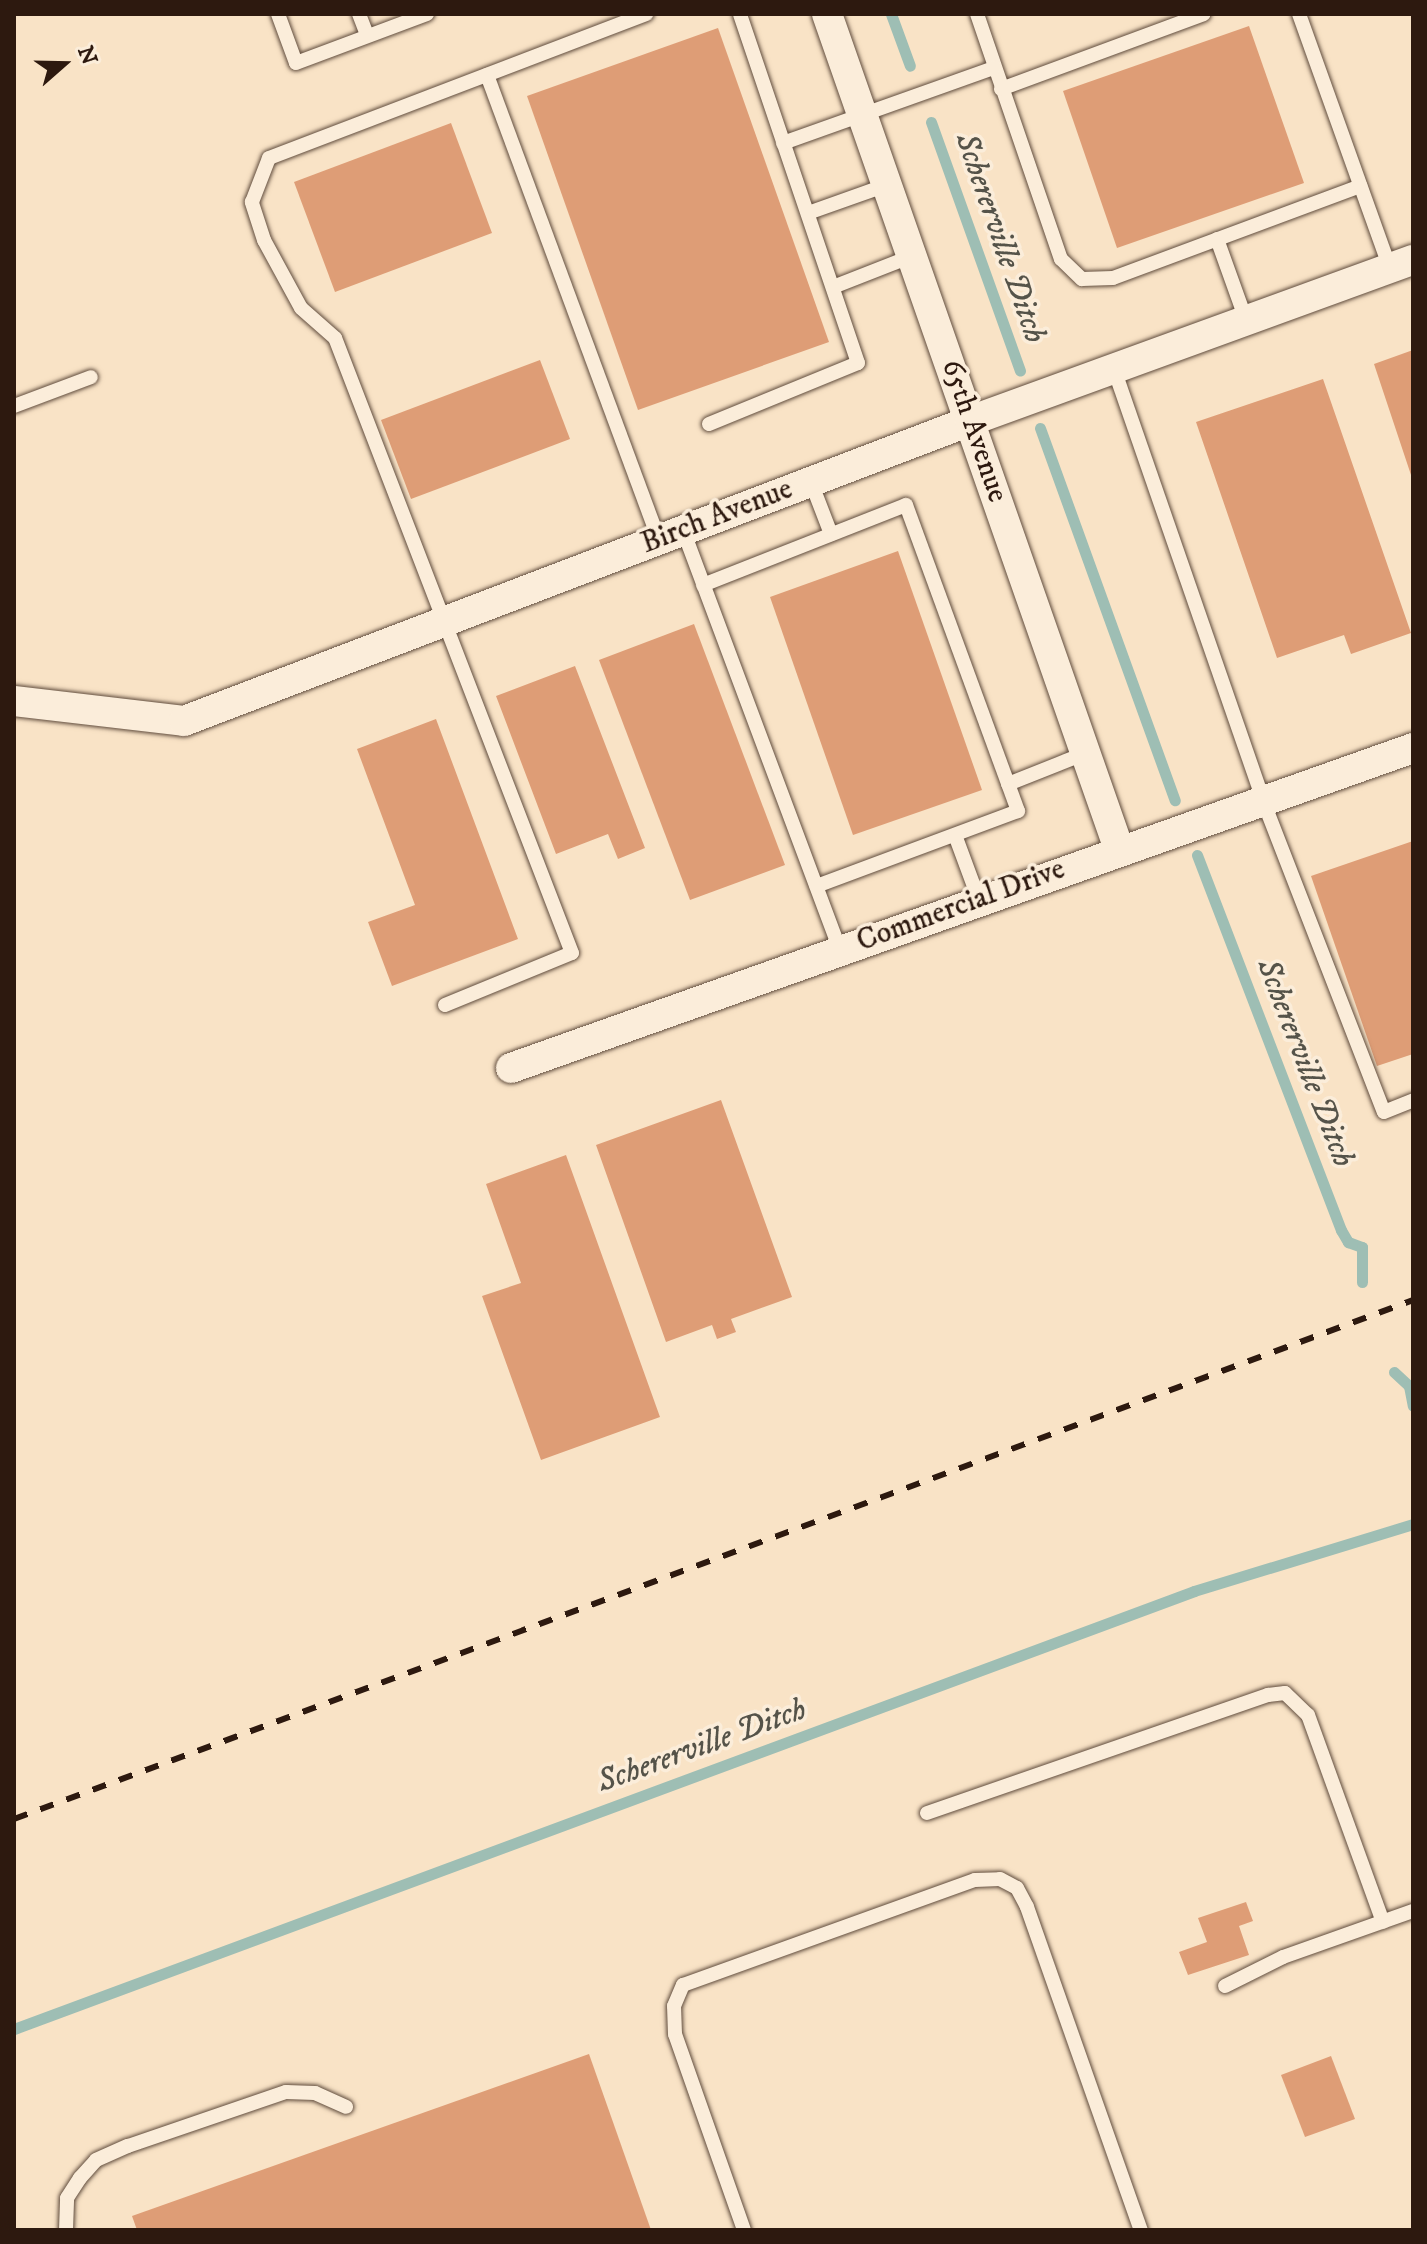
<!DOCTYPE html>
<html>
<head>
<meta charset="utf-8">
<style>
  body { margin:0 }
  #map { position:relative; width:1427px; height:2244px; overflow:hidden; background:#f9e3c6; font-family:"IM FELL DW Pica",serif }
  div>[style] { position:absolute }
  .stream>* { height:11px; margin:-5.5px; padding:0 5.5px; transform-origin:5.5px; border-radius:5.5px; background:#9ebeb4 }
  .building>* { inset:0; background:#de9d76 }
  .roads { filter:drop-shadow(0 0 2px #604c3d) drop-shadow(0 0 2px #604c3d) }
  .service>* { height:14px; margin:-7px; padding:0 7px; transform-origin:7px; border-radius:7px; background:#fbedda }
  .minor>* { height:30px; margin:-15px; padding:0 15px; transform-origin:15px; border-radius:15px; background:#fbedda }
  .rail>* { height:6px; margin-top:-3px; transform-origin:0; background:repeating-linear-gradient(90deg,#2d190f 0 14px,transparent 0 28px) }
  span { translate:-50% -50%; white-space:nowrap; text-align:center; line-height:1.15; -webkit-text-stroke:7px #fbedda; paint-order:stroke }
  .street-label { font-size:30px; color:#2d190f }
  .water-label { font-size:32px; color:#555349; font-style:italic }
  .frame { position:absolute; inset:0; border:16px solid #2d190f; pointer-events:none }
  .north { position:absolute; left:24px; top:24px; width:80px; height:80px; -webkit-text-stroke:6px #fbedda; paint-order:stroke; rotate:70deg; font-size:22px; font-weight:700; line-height:32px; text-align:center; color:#2d190f }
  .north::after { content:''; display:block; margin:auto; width:28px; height:36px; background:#2d190f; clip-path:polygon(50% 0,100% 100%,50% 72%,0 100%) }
</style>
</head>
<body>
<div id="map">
  <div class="stream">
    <i style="left:891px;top:14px;width:55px;rotate:69.9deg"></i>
    <i style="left:931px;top:122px;width:264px;rotate:70.3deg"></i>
    <i style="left:1040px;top:428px;width:396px;rotate:70.1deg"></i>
    <i style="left:1197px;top:855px;width:402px;rotate:69deg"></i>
    <i style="left:1341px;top:1230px;width:14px;rotate:60deg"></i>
    <i style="left:1348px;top:1242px;width:15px;rotate:20deg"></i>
    <i style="left:1362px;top:1247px;width:35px;rotate:90deg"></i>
    <i style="left:1394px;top:1372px;width:21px;rotate:43deg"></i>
    <i style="left:1409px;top:1386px;width:20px;rotate:79deg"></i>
    <i style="left:14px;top:2029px;width:1259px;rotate:-20.36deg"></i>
    <i style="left:1194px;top:1591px;width:229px;rotate:-17deg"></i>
  </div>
  <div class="building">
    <i style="clip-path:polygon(1249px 26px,1304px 183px,1117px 248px,1063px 91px)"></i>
    <i style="clip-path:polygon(718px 28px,829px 342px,638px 410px,527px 96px)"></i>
    <i style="clip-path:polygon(451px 123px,492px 233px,335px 292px,294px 182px)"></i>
    <i style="clip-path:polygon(1413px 350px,1413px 477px,1412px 478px,1374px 364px)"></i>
    <i style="clip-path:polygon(540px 360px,570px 439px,411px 499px,381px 420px)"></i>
    <i style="clip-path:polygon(1323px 379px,1411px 633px,1351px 654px,1344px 635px,1277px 658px,1196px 422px)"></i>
    <i style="clip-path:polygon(898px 551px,982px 790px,853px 835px,770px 597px)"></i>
    <i style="clip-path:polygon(694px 624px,785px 865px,690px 900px,599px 660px)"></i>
    <i style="clip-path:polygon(575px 666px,645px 848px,618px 859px,608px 834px,556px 854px,496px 696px)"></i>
    <i style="clip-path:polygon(436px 719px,518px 939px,392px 986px,368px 922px,415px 905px,357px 749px)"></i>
    <i style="clip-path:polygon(1413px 841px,1413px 1054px,1377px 1066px,1311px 876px)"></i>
    <i style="clip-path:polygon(721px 1100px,792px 1297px,731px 1319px,736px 1332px,717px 1339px,712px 1325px,666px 1342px,596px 1145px)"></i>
    <i style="clip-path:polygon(566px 1155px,660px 1417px,541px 1460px,482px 1296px,521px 1283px,486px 1184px)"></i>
    <i style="clip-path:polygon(1246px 1902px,1253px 1921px,1239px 1926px,1249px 1955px,1188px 1975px,1179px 1952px,1207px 1942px,1198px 1918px)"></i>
    <i style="clip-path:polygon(589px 2054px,651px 2230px,137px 2230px,132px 2216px)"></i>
    <i style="clip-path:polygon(1331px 2056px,1355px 2119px,1305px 2137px,1281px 2075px)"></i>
  </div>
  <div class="roads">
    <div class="service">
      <i style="left:278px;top:14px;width:52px;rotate:69.8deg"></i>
      <i style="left:296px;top:63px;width:140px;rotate:-20.5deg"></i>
      <i style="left:359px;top:14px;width:22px;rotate:69deg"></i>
      <i style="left:977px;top:14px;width:259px;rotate:71.1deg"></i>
      <i style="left:1061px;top:259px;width:29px;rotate:44deg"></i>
      <i style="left:1082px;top:279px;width:31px;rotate:-2deg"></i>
      <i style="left:1113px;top:278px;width:264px;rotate:-20.4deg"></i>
      <i style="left:1299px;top:14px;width:270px;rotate:70.3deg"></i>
      <i style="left:487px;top:75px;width:496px;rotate:69.7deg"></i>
      <i style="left:1001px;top:89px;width:216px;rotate:-20.3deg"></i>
      <i style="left:783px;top:143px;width:224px;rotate:-19.6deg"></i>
      <i style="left:808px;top:213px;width:84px;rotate:-19.5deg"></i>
      <i style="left:1217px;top:239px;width:86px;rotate:70.3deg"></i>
      <i style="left:833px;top:287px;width:85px;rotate:-21.4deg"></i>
      <i style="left:1114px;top:369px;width:459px;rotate:70.9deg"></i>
      <i style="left:1264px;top:803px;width:331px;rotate:68.8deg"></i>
      <i style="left:1384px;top:1112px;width:31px;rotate:-22deg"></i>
      <i style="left:14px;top:406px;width:82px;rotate:-20.6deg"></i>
      <i style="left:709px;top:424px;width:161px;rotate:-22.3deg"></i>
      <i style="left:858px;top:363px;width:368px;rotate:-108.7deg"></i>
      <i style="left:811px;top:482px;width:56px;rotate:69deg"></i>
      <i style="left:683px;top:530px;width:448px;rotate:69.5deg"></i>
      <i style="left:703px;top:585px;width:218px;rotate:-21.5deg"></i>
      <i style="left:906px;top:505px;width:326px;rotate:69.9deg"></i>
      <i style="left:1018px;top:811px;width:215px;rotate:159.6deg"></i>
      <i style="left:1008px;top:784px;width:84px;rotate:-21.7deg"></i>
      <i style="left:955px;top:835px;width:69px;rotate:69.7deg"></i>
      <i style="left:445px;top:1005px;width:137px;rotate:-22.3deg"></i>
      <i style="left:572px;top:953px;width:659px;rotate:-111.07deg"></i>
      <i style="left:335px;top:338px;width:45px;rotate:-138.6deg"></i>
      <i style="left:301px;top:308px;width:77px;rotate:-118.6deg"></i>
      <i style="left:264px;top:240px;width:40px;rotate:-108deg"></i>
      <i style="left:252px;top:202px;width:47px;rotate:-68.9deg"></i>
      <i style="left:269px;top:158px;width:404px;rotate:-20.9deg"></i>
      <i style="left:927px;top:1813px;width:361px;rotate:-19.1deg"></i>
      <i style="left:1268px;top:1695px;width:17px;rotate:-7deg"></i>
      <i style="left:1285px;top:1693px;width:32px;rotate:44deg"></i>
      <i style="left:1308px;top:1715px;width:220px;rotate:70.1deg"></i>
      <i style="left:1225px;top:1986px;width:65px;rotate:-26.6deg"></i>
      <i style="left:1283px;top:1957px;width:138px;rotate:-19.5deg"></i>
      <i style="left:66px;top:2230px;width:32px;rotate:-88deg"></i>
      <i style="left:67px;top:2198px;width:24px;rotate:-57deg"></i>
      <i style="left:80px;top:2178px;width:24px;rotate:-48deg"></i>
      <i style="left:96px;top:2160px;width:35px;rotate:-24deg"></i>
      <i style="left:128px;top:2146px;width:167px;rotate:-18.9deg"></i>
      <i style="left:286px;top:2092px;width:29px;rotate:2deg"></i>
      <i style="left:315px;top:2093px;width:34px;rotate:24deg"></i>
      <i style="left:744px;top:2230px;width:208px;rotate:-109.4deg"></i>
      <i style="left:675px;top:2034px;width:28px;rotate:-92deg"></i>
      <i style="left:674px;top:2006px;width:23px;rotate:-67deg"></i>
      <i style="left:683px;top:1985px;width:310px;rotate:-19.8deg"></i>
      <i style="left:975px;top:1880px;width:25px;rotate:-2deg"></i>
      <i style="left:1000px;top:1879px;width:19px;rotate:28deg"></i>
      <i style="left:1017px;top:1888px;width:21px;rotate:62deg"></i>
      <i style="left:1027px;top:1907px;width:343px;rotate:70.6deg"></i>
    </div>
    <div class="minor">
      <i style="left:827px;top:14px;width:885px;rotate:70.73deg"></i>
      <i style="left:14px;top:701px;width:171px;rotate:6.7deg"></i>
      <i style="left:184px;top:721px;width:841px;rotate:-20.89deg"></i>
      <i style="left:970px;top:421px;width:471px;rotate:-20deg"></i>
      <i style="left:511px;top:1068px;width:957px;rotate:-19.53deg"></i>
    </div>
  </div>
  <div class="rail">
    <i style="left:14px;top:1819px;width:1492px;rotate:-20.35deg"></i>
  </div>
  <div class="street-label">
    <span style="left:974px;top:431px;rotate:71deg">65th Avenue</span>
    <span style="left:717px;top:517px;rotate:-21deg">Birch Avenue</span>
    <span style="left:961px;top:906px;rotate:-20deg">Commercial Drive</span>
  </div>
  <div class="water-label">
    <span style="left:1000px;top:238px;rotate:71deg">Schererville Ditch</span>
    <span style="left:1305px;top:1063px;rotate:69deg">Schererville Ditch</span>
    <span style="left:702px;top:1746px;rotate:-20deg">Schererville Ditch</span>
  </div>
  <div class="frame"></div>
  <div class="north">N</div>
</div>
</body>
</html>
